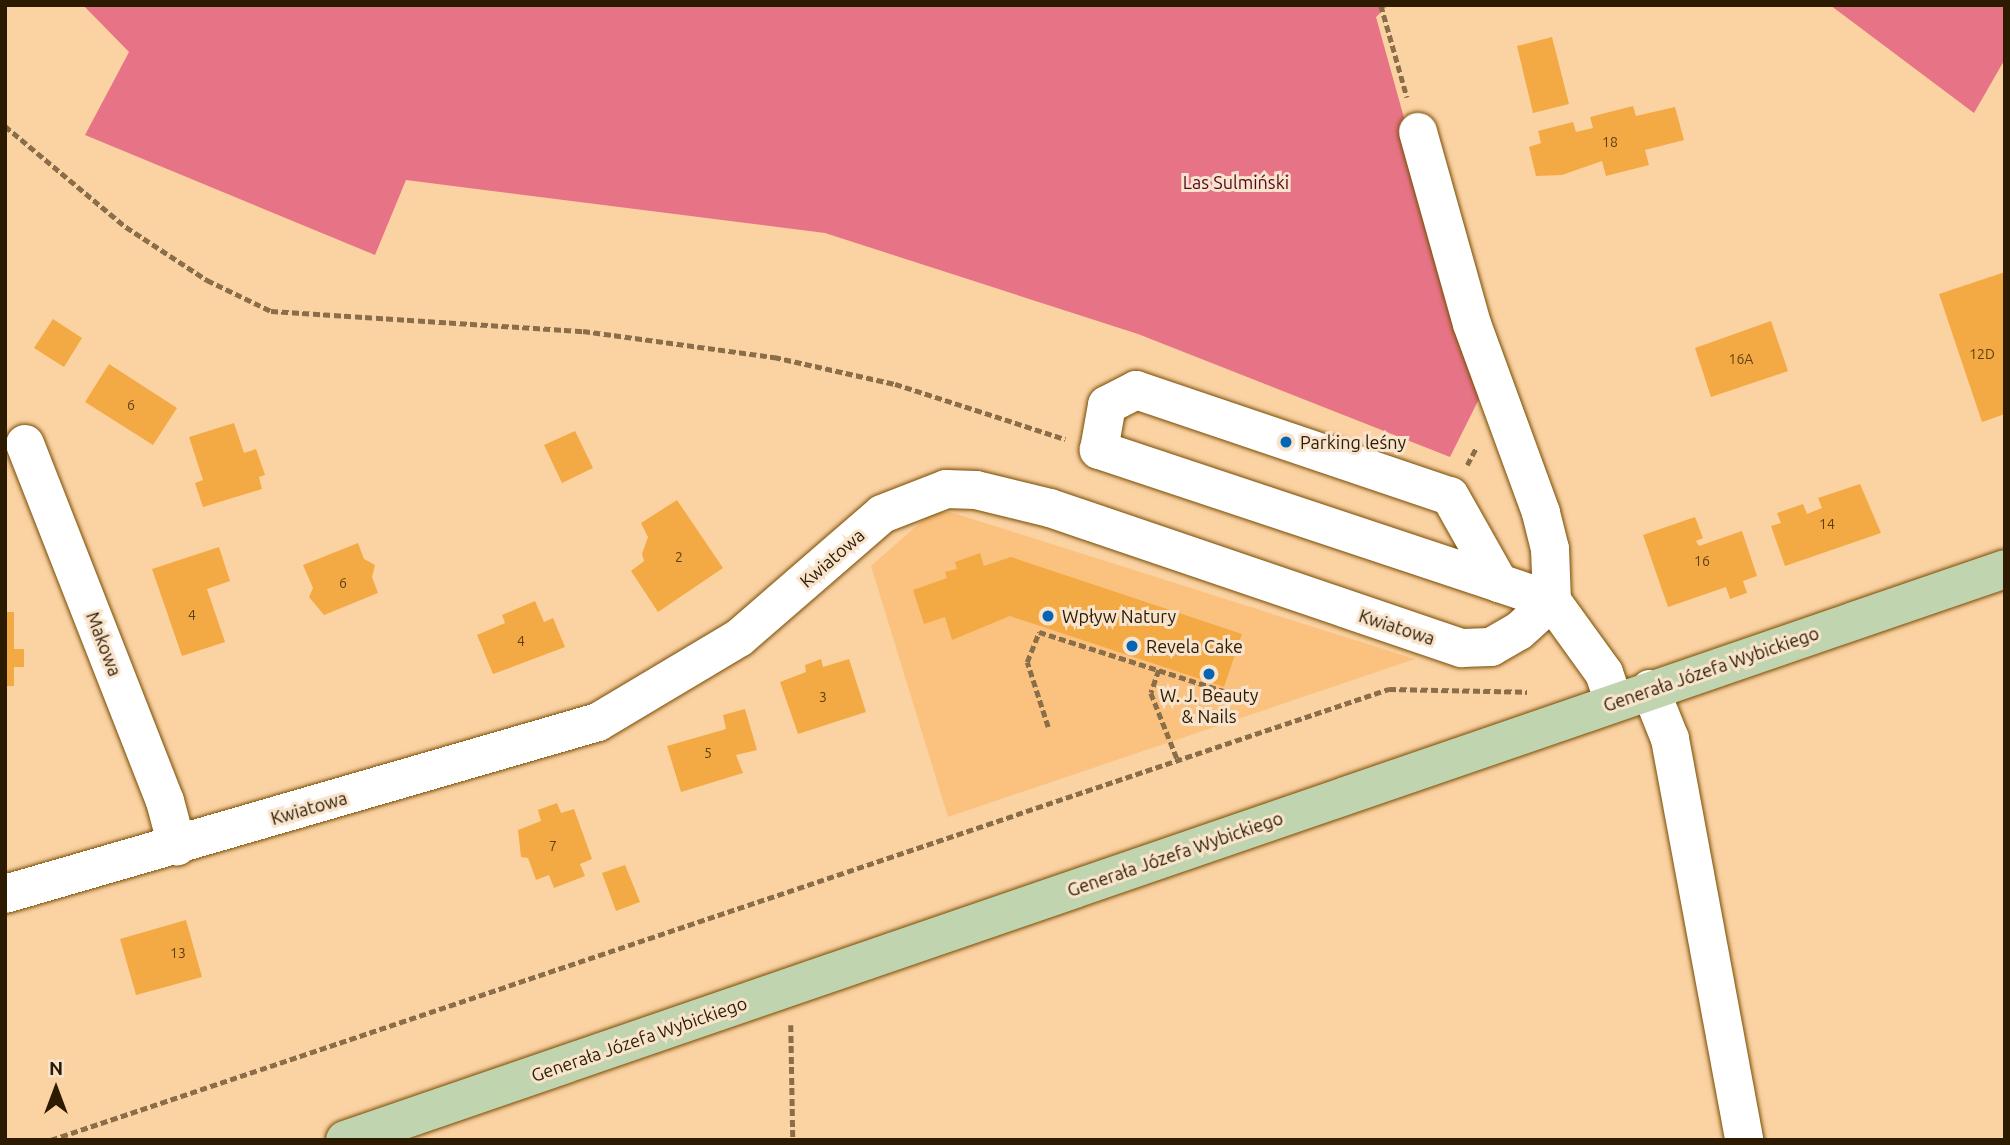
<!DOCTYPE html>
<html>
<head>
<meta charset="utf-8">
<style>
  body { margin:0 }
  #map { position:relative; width:2010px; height:1145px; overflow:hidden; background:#fbd2a2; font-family:Ubuntu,sans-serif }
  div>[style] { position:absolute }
  .built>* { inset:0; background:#fac27e }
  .forest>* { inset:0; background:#e77486 }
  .building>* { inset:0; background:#f3aa44 }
  .path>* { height:4.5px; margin-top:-2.25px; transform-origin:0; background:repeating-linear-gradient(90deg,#8a6e4a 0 7px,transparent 0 10.5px) }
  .roads { filter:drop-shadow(0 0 2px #784c02) drop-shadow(0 0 2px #784c02) }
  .minor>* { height:38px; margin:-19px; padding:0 19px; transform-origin:19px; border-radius:19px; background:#fff }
  .major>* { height:38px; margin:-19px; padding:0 19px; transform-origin:19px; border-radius:19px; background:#c1d4b0 }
  .dots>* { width:19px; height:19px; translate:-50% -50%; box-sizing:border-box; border:4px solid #f8e4cc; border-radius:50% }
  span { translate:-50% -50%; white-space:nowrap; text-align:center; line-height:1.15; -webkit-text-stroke:6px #f8e4cc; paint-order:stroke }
  .number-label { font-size:14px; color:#5e3e12 }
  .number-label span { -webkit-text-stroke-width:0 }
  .park-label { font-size:18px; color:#52091e }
  .poi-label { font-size:18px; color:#2c1a01 }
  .left { translate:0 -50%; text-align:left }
  .street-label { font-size:18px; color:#2c1a01 }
  .frame { position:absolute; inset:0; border:7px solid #2c1a01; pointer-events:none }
  .north { position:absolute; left:21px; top:1054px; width:70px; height:70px; -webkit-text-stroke:5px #f8e4cc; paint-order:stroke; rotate:0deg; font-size:19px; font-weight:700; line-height:28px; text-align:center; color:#2c1a01 }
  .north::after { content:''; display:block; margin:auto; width:24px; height:32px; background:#2c1a01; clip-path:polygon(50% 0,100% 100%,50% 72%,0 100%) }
</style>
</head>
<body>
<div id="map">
  <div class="built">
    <i style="clip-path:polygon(950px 512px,1415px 659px,948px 817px,871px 566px,930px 514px)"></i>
  </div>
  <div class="forest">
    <i style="clip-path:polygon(83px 5px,1388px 5px,1376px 17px,1481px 395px,1450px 457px,1138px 334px,825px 233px,406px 180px,375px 255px,85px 135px,129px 52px)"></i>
    <i style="clip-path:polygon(1830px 5px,2005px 5px,2005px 59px,1974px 113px)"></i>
  </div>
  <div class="building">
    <i style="clip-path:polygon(1552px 37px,1569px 104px,1533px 113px,1517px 46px)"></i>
    <i style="clip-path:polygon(1633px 106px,1636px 116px,1675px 107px,1684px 140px,1645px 150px,1649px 165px,1606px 176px,1602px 161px,1562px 175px,1536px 176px,1529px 147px,1541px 143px,1538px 131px,1573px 122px,1576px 132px,1593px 128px,1590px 117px)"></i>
    <i style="clip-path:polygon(2005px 272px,2005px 414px,1982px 422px,1939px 294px)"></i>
    <i style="clip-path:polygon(53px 319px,82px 338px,64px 367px,34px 348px)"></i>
    <i style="clip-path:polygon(1771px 321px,1788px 371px,1711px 397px,1695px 348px)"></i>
    <i style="clip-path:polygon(109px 364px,177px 408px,153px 445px,85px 402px)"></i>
    <i style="clip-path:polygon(234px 423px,244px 453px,256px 449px,265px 475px,259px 477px,262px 489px,203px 507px,195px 483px,203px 480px,189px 437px)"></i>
    <i style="clip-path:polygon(575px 431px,593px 468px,562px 483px,544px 445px)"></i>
    <i style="clip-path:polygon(1860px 484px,1881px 533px,1785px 566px,1771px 526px,1781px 523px,1777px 513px,1803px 504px,1807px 514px,1822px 508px,1818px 498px)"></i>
    <i style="clip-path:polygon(677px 500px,723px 568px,658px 612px,631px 571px,644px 561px,642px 554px,648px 537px,641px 523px)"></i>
    <i style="clip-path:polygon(1695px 517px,1703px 538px,1696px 541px,1699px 546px,1742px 531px,1757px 576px,1743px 581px,1747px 593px,1730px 599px,1726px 587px,1668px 607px,1643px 535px)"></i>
    <i style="clip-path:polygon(358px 543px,364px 559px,375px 565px,372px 577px,378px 593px,324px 615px,309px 597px,313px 588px,303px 565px)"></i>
    <i style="clip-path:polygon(219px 547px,230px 581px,207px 589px,225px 642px,182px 656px,152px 569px)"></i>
    <i style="clip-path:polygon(980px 553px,984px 566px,1011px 557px,1242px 634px,1224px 687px,1010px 616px,952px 640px,945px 617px,924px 624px,913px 590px,947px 578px,945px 572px,957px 569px,955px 562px)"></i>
    <i style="clip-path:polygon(535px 601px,544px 622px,553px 618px,565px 647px,493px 674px,477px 635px,505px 623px,502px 615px)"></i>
    <i style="clip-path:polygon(5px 612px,14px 612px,14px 649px,24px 649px,24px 667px,14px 667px,14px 686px,5px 686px)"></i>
    <i style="clip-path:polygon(821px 659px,823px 667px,849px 659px,866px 712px,798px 734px,780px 682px,806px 672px,805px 665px)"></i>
    <i style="clip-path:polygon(745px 709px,757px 750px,736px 755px,743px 773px,681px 792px,667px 746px,726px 729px,723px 715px)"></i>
    <i style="clip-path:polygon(557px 803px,561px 813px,574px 809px,592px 859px,580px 864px,585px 876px,554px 888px,549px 875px,536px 880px,528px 858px,521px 857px,518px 830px,541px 821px,538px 810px)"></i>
    <i style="clip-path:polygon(625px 865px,640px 902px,616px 911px,602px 873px)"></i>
    <i style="clip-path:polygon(186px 920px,202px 977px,136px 995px,120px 939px)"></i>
  </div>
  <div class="path">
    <i style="left:1381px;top:5px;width:96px;rotate:74.2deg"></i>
    <i style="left:5px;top:126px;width:158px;rotate:39.9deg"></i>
    <i style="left:126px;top:227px;width:97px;rotate:33.2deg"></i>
    <i style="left:207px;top:280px;width:71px;rotate:25.8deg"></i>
    <i style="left:271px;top:311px;width:313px;rotate:3.7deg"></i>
    <i style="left:583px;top:331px;width:193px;rotate:7.8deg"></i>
    <i style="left:774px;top:357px;width:124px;rotate:12.6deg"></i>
    <i style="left:895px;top:384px;width:179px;rotate:17.9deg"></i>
    <i style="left:1467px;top:465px;width:19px;rotate:-62deg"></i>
    <i style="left:1159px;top:670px;width:24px;rotate:109deg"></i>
    <i style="left:1151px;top:693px;width:73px;rotate:68.3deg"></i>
    <i style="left:1048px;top:727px;width:68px;rotate:-107.9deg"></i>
    <i style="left:1027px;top:662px;width:32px;rotate:-68deg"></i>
    <i style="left:1039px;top:632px;width:214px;rotate:17.7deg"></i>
    <i style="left:791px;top:1025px;width:115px;rotate:89deg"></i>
    <i style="left:51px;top:1140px;width:1412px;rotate:-18.63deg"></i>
    <i style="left:1389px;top:689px;width:138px;rotate:1.2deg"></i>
  </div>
  <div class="roads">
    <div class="minor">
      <i style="left:1418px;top:132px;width:199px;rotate:74.3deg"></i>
      <i style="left:1472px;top:324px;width:201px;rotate:69.9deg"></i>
      <i style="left:1541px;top:513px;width:37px;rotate:76deg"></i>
      <i style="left:1550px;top:549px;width:52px;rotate:87.8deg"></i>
      <i style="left:25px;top:444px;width:383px;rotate:68.6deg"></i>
      <i style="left:165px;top:801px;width:47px;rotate:75.1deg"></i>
      <i style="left:1499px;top:583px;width:422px;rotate:-161.6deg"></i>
      <i style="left:1099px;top:450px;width:46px;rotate:-79.9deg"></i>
      <i style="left:1107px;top:405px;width:33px;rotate:-27deg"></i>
      <i style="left:1136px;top:390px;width:331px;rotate:18.7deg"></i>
      <i style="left:1450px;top:496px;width:100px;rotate:60.6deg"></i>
      <i style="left:1499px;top:583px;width:56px;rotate:18.8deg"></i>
      <i style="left:1552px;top:601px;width:89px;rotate:54.2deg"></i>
      <i style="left:1604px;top:673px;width:31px;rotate:71deg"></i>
      <i style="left:1650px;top:689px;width:54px;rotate:68.2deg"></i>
      <i style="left:1670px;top:739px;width:408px;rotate:79.5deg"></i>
      <i style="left:5px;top:894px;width:617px;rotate:-16.17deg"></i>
      <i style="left:598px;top:722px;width:164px;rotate:-30.8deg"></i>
      <i style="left:739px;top:638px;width:189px;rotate:-40.9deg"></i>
      <i style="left:882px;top:514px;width:69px;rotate:-21.3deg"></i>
      <i style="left:946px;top:489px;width:30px;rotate:2deg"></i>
      <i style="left:976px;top:490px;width:76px;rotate:13.7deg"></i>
      <i style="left:1050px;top:508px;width:435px;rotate:18.8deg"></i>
      <i style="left:1462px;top:648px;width:29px;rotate:-2deg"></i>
      <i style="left:1491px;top:647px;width:32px;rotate:-30deg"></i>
      <i style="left:1519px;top:631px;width:45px;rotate:-42.3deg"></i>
    </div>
    <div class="major">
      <i style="left:345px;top:1140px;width:1755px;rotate:-18.98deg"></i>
    </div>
  </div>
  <div class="dots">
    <i style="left:1286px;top:442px;background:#0665b2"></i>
    <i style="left:1048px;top:616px;background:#0665b2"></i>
    <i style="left:1132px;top:646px;background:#0665b2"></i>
    <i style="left:1209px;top:674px;background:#0665b2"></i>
  </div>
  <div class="number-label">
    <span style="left:1610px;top:142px">18</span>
    <span style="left:1982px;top:354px">12D</span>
    <span style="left:1741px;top:359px">16A</span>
    <span style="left:131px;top:405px">6</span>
    <span style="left:1827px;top:524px">14</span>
    <span style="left:679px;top:557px">2</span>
    <span style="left:1702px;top:561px">16</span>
    <span style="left:343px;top:583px">6</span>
    <span style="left:192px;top:615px">4</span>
    <span style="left:521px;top:641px">4</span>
    <span style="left:823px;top:697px">3</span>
    <span style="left:708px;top:753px">5</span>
    <span style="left:553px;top:846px">7</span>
    <span style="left:178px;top:953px">13</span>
  </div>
  <div class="park-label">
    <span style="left:1236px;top:182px">Las Sulmiński</span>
  </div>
  <div class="poi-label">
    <span class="left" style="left:1300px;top:442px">Parking leśny</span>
    <span class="left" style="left:1062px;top:616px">Wpływ Natury</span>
    <span class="left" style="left:1146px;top:646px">Revela Cake</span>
    <span style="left:1209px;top:706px">W. J. Beauty<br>&amp; Nails</span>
  </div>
  <div class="street-label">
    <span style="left:832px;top:558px;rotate:-41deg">Kwiatowa</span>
    <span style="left:1397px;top:627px;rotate:18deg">Kwiatowa</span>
    <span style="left:104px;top:644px;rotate:69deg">Makowa</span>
    <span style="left:1711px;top:669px;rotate:-19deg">Generała Józefa Wybickiego</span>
    <span style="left:309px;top:808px;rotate:-16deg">Kwiatowa</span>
    <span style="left:1175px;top:854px;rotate:-19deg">Generała Józefa Wybickiego</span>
    <span style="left:639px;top:1039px;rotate:-19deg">Generała Józefa Wybickiego</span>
  </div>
  <div class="frame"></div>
  <div class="north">N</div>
</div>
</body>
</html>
